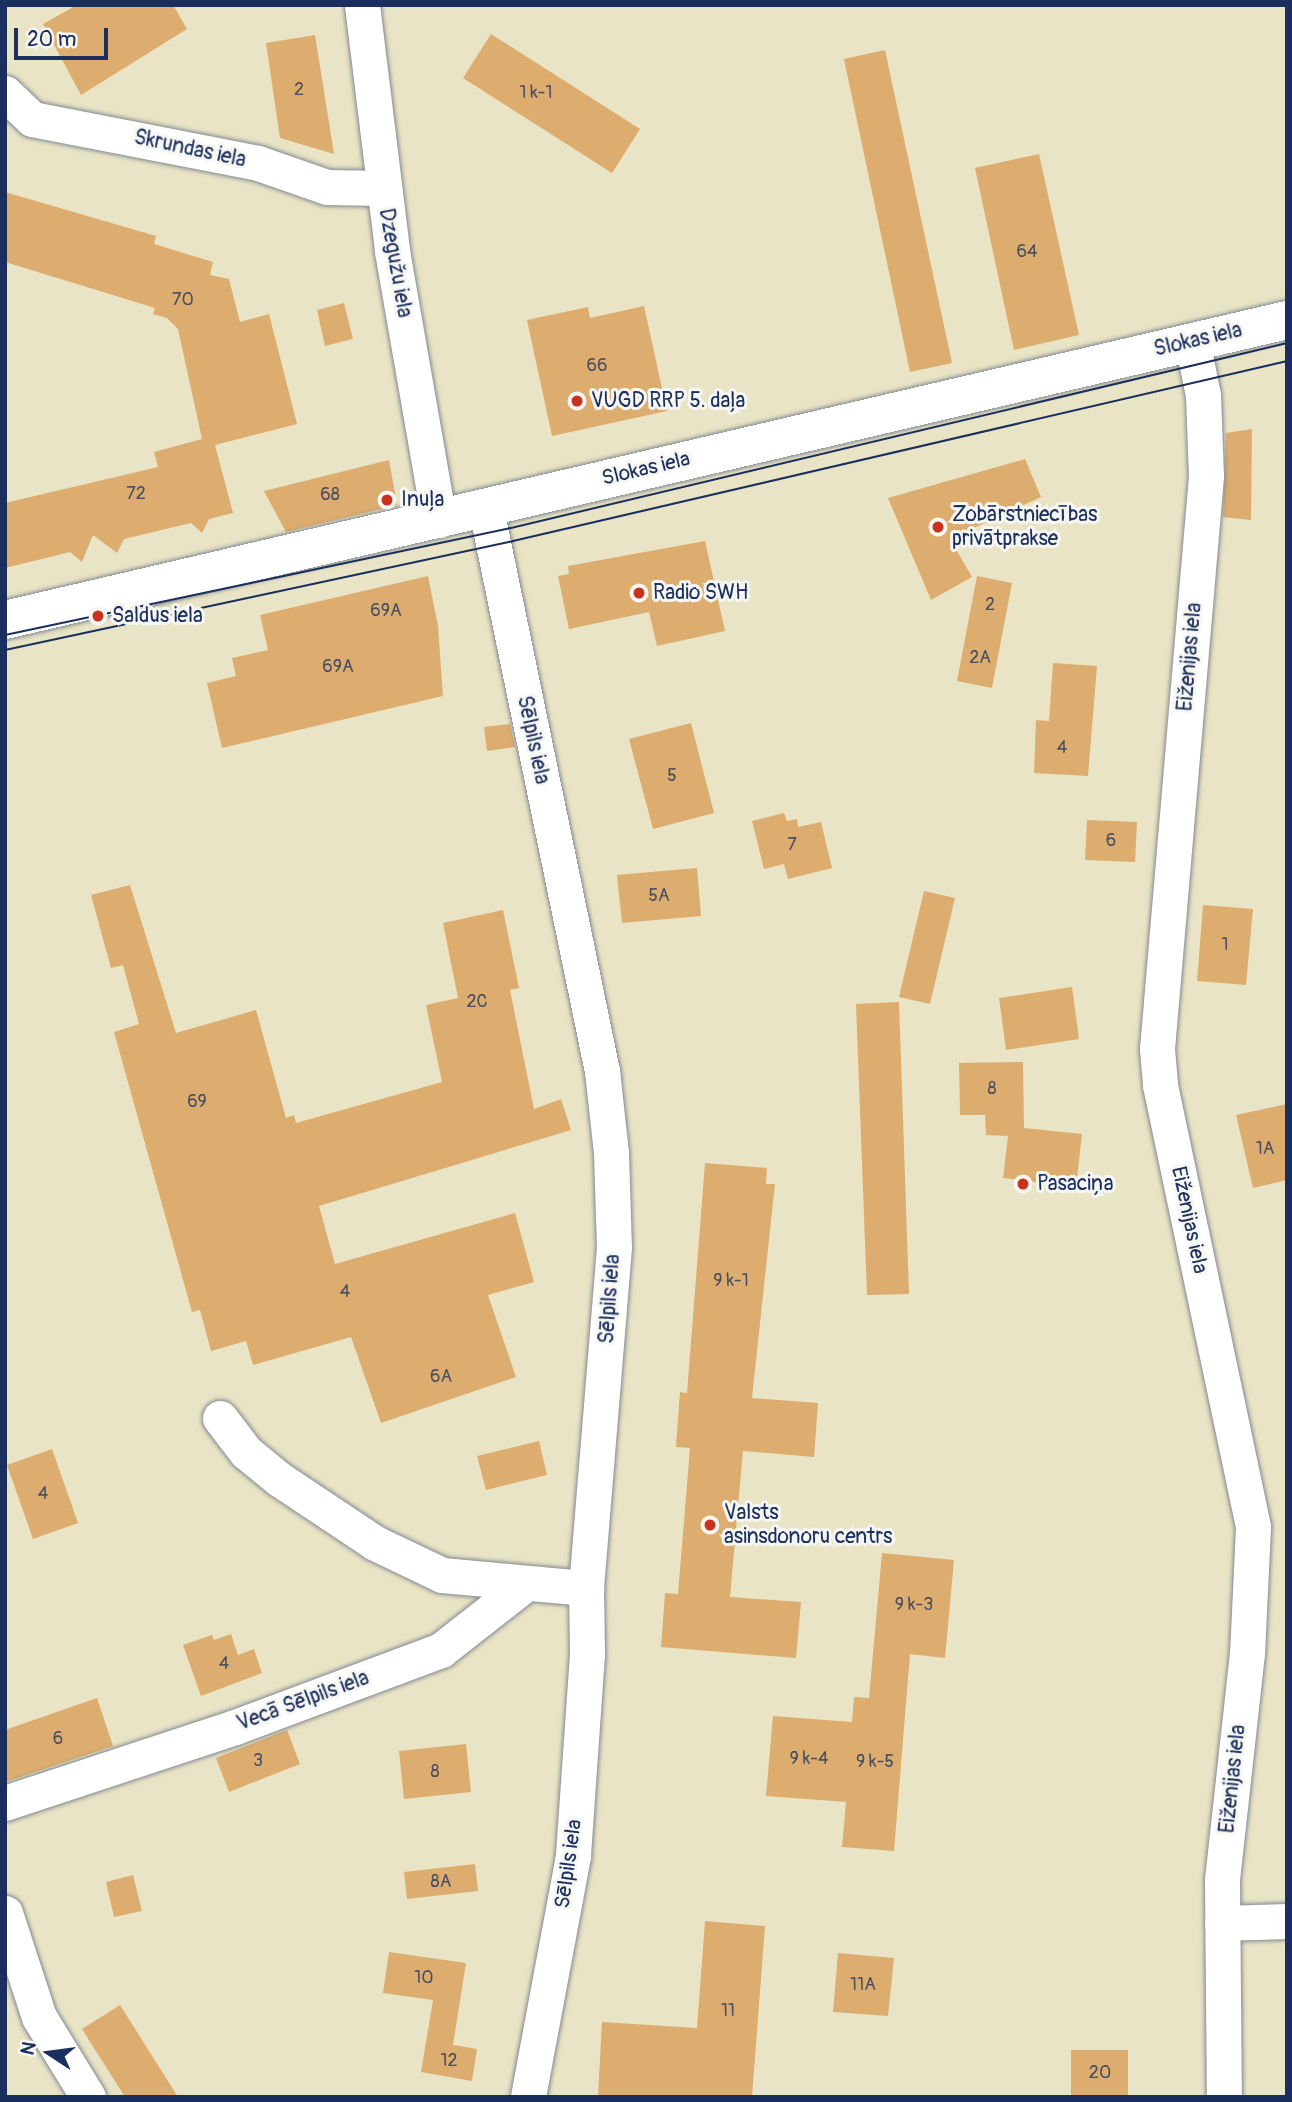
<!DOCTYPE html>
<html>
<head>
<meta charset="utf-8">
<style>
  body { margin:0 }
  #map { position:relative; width:1292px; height:2102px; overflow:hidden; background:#e9e4c5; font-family:Pangolin,sans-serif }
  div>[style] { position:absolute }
  .building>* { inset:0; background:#dcad6e }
  .roads { filter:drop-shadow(0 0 2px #828a92) drop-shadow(0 0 2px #828a92) }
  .minor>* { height:35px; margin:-17.5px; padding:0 17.5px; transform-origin:17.5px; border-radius:17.5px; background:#fff }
  .tertiary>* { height:38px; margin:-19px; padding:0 19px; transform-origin:19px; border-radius:19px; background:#fff }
  .tram>* { height:2px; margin:-1px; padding:0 1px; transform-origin:1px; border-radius:1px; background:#1b2f5e }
  .dots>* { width:19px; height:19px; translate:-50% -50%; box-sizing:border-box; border:4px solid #f6f6f2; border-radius:50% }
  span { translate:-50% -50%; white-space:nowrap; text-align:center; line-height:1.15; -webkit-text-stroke:6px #f6f6f2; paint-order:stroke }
  .number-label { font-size:18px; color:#4b4e62 }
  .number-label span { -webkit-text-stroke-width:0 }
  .street-label { font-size:21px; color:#1b2f5e }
  .poi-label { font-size:21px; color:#1b2f5e }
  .left { translate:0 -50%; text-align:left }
  .frame { position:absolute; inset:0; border:7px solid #1b2f5e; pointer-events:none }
  .north { position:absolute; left:14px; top:2018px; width:70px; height:70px; -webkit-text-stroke:5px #f6f6f2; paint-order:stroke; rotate:283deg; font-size:19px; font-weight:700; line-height:28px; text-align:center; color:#1b2f5e }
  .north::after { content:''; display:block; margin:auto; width:24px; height:32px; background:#1b2f5e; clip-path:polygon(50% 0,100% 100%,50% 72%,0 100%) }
  .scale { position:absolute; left:14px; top:28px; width:94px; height:32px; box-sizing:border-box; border:4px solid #1b2f5e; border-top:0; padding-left:9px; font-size:21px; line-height:24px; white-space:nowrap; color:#1b2f5e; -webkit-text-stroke:5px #f6f6f2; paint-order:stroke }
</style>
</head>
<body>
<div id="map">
  <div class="building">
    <i style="clip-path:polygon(77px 5px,173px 5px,187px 29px,81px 95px,43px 24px)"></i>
    <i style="clip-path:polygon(491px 34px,640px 129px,612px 173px,463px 78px)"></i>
    <i style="clip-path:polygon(315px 35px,334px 154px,280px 138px,266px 43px)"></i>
    <i style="clip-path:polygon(885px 50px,952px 363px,910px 372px,844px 59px)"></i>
    <i style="clip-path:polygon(1039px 154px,1079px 335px,1014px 350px,975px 168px)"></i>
    <i style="clip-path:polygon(5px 192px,156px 236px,154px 244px,213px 262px,210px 275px,229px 279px,240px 322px,269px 314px,297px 424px,215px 445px,233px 513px,209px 519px,202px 533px,191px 523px,124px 539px,117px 553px,93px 535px,82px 562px,70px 552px,5px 568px,5px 503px,158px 467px,154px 452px,202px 439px,178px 329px,167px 318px,153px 314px,155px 308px,5px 262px)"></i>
    <i style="clip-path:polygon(344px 303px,353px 339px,325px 346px,317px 310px)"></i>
    <i style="clip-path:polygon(644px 306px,667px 411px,552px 436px,527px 320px,588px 307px,590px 318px)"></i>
    <i style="clip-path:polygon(1252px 429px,1251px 520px,1223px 517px,1226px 433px)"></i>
    <i style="clip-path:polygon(1025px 459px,1041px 497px,950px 539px,972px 577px,931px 600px,888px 498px)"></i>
    <i style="clip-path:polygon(389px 460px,397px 505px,373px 511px,286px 532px,264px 491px)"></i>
    <i style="clip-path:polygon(705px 541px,725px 631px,657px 646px,649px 612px,569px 629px,558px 576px,569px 574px,568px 566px)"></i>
    <i style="clip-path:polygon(428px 576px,438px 626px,443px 696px,222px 748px,207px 683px,236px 676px,232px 658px,268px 650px,260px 615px)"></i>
    <i style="clip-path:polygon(977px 576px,1012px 583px,992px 688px,957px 681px)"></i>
    <i style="clip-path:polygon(1053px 663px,1097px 666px,1088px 776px,1034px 773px,1036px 720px,1049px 721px)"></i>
    <i style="clip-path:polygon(691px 723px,714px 813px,653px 829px,629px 739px)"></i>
    <i style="clip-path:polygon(510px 724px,515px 747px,487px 751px,484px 727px)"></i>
    <i style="clip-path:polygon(784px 813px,787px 821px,797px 819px,798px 827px,821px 822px,832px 868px,788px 879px,784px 864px,764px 869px,752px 821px)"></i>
    <i style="clip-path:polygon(1087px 820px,1137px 822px,1135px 862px,1085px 860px)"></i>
    <i style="clip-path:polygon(697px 868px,701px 916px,622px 923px,617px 875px)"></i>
    <i style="clip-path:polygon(130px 885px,176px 1033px,256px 1010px,286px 1118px,294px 1115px,296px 1123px,442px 1082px,426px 1005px,458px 998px,443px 923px,503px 910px,519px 988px,510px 990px,534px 1109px,561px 1099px,571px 1130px,319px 1206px,335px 1264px,515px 1213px,534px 1282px,488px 1295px,516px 1377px,381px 1423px,351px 1337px,253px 1365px,246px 1341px,211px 1351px,200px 1310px,192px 1312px,114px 1032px,139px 1024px,123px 965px,111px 968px,91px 895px)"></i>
    <i style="clip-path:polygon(924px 891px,955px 898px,930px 1004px,899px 997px)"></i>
    <i style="clip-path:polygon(1203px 905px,1253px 909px,1246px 985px,1197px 981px)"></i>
    <i style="clip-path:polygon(1072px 987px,1079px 1039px,1006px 1050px,999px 998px)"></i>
    <i style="clip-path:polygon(899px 1002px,909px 1294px,867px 1295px,856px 1004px)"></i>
    <i style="clip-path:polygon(1023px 1062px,1024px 1128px,1082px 1134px,1076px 1187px,1003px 1178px,1008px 1136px,986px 1135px,985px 1115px,960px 1115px,959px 1063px)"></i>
    <i style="clip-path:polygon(1287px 1104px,1287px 1180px,1253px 1188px,1236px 1115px)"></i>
    <i style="clip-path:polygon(705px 1163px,767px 1168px,766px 1184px,775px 1184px,752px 1398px,818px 1403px,814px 1457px,743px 1451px,730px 1597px,801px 1602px,796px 1658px,661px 1647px,665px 1593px,678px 1594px,690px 1448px,676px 1447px,680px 1392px,687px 1393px)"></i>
    <i style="clip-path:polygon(539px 1441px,547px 1475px,486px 1490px,477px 1456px)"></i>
    <i style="clip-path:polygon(52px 1449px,78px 1523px,33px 1539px,7px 1465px)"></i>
    <i style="clip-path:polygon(882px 1553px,954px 1560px,945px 1658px,910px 1654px,894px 1851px,842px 1847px,846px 1802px,766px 1796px,773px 1716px,852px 1722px,854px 1697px,869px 1698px)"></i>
    <i style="clip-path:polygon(231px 1634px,238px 1655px,254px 1649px,262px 1673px,201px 1696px,183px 1645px,212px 1635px,214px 1640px)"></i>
    <i style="clip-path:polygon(97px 1698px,113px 1746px,5px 1782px,5px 1730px)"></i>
    <i style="clip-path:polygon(287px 1730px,300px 1764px,229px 1792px,216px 1758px)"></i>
    <i style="clip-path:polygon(466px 1744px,471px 1792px,404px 1799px,399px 1751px)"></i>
    <i style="clip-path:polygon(475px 1864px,478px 1891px,407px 1899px,404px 1872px)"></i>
    <i style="clip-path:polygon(133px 1875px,142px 1911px,114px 1917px,106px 1882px)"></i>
    <i style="clip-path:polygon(705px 1921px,765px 1926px,752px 2097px,598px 2097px,602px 2022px,697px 2028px)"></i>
    <i style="clip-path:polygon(389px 1952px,466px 1963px,453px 2045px,477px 2049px,472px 2081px,421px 2072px,433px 2000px,383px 1993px)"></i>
    <i style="clip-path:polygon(838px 1953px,894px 1958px,888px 2016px,833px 2012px)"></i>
    <i style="clip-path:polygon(120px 2005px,178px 2097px,125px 2097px,82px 2029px)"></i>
    <i style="clip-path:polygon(1071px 2050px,1128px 2050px,1128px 2097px,1071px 2097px)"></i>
  </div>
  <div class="roads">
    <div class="minor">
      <i style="left:362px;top:5px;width:248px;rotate:83deg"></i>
      <i style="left:392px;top:251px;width:273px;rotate:80.1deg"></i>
      <i style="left:5px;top:93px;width:37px;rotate:44deg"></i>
      <i style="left:32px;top:119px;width:230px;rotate:11deg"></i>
      <i style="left:258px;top:163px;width:73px;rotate:19.2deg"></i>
      <i style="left:327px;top:187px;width:56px;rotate:1deg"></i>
      <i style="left:1192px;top:341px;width:55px;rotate:78.5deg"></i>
      <i style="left:1203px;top:395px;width:81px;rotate:87.9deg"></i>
      <i style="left:1206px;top:476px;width:575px;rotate:94.89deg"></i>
      <i style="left:1157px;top:1049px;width:36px;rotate:85deg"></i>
      <i style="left:1160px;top:1085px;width:452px;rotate:78.1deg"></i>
      <i style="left:1253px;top:1527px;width:126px;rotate:92.7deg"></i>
      <i style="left:1247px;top:1653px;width:228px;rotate:96.3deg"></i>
      <i style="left:1222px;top:1880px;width:217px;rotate:89.5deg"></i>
      <i style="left:486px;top:509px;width:574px;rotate:78.34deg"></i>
      <i style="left:602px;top:1071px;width:82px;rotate:83.7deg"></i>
      <i style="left:611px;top:1153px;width:94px;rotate:88.2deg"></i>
      <i style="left:614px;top:1247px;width:342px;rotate:94.7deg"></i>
      <i style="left:586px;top:1588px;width:66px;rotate:89.1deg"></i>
      <i style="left:587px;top:1654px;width:202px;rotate:94deg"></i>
      <i style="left:573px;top:1856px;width:245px;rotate:100.6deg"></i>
      <i style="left:220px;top:1418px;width:43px;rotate:52.6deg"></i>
      <i style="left:246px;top:1452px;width:43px;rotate:39.3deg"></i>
      <i style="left:279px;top:1479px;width:115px;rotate:33.7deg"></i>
      <i style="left:375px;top:1543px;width:74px;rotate:25.5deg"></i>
      <i style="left:442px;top:1575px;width:145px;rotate:5.2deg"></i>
      <i style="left:5px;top:1803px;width:242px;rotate:-18.3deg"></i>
      <i style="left:235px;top:1727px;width:220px;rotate:-20.5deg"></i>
      <i style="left:441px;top:1650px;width:105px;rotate:-38.1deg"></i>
      <i style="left:5px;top:1913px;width:109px;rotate:71.9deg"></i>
      <i style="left:39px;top:2017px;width:94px;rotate:58.5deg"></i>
      <i style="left:1222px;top:1923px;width:65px;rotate:-1.8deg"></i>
    </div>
    <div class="tertiary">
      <i style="left:5px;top:620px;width:1317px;rotate:-13.17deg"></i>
    </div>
  </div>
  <div class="tram">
    <i style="left:5px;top:635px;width:517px;rotate:-11.94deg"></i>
    <i style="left:511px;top:528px;width:798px;rotate:-13.41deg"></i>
    <i style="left:5px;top:650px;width:520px;rotate:-12.11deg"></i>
    <i style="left:513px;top:541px;width:795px;rotate:-13.09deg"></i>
  </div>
  <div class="dots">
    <i style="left:577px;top:401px;background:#c8321e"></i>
    <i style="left:387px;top:500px;background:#c8321e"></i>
    <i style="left:938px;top:527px;background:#c8321e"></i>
    <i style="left:639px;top:593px;background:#c8321e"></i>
    <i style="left:98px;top:616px;background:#c8321e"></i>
    <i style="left:1023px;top:1184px;background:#c8321e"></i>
    <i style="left:710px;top:1525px;background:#c8321e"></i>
  </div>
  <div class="number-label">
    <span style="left:299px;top:90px">2</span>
    <span style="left:536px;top:93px">1 k-1</span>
    <span style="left:1027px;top:252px">64</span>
    <span style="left:183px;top:300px">70</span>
    <span style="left:597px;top:366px">66</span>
    <span style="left:136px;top:494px">72</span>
    <span style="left:330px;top:495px">68</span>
    <span style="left:990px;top:605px">2</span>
    <span style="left:386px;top:611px">69A</span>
    <span style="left:980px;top:658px">2A</span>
    <span style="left:338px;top:667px">69A</span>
    <span style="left:1062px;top:748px">4</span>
    <span style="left:672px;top:776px">5</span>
    <span style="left:1111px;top:841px">6</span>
    <span style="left:792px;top:845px">7</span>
    <span style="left:659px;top:896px">5A</span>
    <span style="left:1225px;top:945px">1</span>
    <span style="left:477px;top:1002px">2C</span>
    <span style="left:992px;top:1089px">8</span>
    <span style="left:197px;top:1102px">69</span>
    <span style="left:1265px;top:1149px">1A</span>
    <span style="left:731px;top:1281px">9 k-1</span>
    <span style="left:345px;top:1292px">4</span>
    <span style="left:441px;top:1377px">6A</span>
    <span style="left:43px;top:1494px">4</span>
    <span style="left:914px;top:1605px">9 k-3</span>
    <span style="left:224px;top:1664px">4</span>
    <span style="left:58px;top:1739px">6</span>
    <span style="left:809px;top:1759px">9 k-4</span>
    <span style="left:258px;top:1761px">3</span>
    <span style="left:875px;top:1762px">9 k-5</span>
    <span style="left:435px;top:1772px">8</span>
    <span style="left:441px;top:1882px">8A</span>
    <span style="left:424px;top:1978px">10</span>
    <span style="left:863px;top:1985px">11A</span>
    <span style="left:728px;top:2011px">11</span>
    <span style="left:449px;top:2061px">12</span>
    <span style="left:1100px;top:2073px">20</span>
  </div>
  <div class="street-label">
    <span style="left:190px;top:149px;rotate:12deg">Skrundas iela</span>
    <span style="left:395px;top:263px;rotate:80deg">Dzegužu iela</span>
    <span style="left:1198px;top:340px;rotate:-13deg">Slokas iela</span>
    <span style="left:646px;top:469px;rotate:-13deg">Slokas iela</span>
    <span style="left:1190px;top:657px;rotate:-85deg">Eiženijas iela</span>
    <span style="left:533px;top:740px;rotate:78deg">Sēlpils iela</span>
    <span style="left:1189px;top:1220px;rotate:78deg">Eiženijas iela</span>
    <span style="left:610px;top:1299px;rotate:-86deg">Sēlpils iela</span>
    <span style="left:303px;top:1701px;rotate:-20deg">Vecā Sēlpils iela</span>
    <span style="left:1233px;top:1779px;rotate:-84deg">Eiženijas iela</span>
    <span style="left:569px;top:1864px;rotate:-82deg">Sēlpils iela</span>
  </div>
  <div class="poi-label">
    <span class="left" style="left:591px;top:401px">VUGD RRP 5. daļa</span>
    <span class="left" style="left:401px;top:500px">Inuļa</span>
    <span class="left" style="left:952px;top:527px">Zobārstniecības<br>privātprakse</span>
    <span class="left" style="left:653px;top:593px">Radio SWH</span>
    <span class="left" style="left:112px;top:616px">Saldus iela</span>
    <span class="left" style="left:1037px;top:1184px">Pasaciņa</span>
    <span class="left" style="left:724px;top:1525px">Valsts<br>asinsdonoru centrs</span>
  </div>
  <div class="frame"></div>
  <div class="north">N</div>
  <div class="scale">20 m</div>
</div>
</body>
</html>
